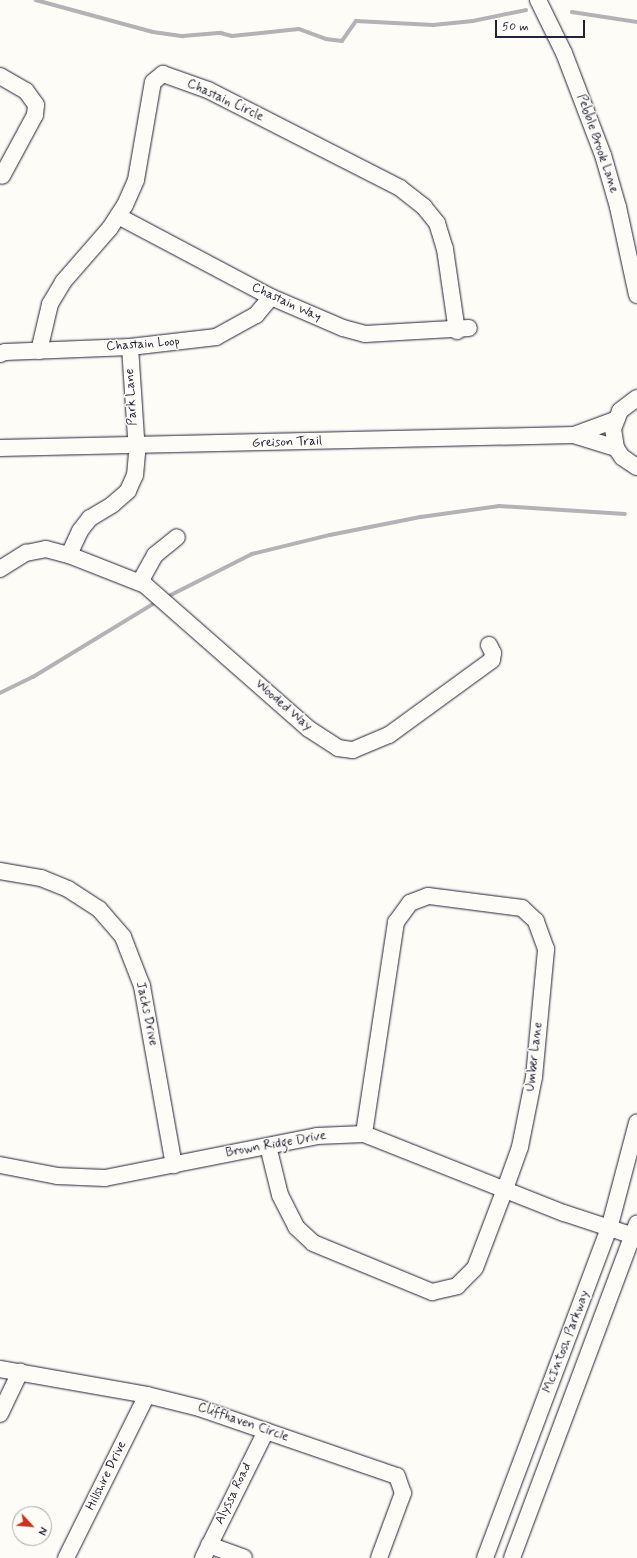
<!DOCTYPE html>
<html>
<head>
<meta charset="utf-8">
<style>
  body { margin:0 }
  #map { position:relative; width:637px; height:1558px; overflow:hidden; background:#fdfcf7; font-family:Mynerve,sans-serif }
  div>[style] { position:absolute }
  .stream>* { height:3.5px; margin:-1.75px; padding:0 1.75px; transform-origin:1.75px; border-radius:1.75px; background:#b2b2b7 }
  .roads { filter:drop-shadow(0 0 1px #22223b) drop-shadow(0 0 1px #22223b) }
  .minor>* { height:16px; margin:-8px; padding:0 8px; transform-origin:8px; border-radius:8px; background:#fdfcf7 }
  span { translate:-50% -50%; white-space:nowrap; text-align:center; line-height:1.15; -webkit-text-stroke:3px #fdfcf7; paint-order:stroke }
  .street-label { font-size:13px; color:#22223b }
  .north { position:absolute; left:12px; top:1506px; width:40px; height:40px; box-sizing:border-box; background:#fdfcf7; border:1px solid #a5a5ac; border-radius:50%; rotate:116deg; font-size:11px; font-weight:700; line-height:16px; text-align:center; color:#22223b }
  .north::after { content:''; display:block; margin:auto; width:14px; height:18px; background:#c8321e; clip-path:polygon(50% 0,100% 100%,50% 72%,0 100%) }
  .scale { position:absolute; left:495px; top:20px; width:90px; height:18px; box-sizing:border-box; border:2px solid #22223b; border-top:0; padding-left:5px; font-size:12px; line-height:14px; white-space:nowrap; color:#22223b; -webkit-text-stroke:3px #fdfcf7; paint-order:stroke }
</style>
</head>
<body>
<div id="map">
  <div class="stream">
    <i style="left:36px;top:0;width:121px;rotate:15.3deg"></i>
    <i style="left:153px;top:32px;width:30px;rotate:8deg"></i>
    <i style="left:183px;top:36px;width:38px;rotate:-5deg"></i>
    <i style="left:221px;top:33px;width:11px;rotate:15deg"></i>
    <i style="left:232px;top:36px;width:67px;rotate:-6deg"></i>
    <i style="left:299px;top:29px;width:29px;rotate:20deg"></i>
    <i style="left:326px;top:39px;width:16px;rotate:7deg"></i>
    <i style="left:342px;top:41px;width:24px;rotate:-55deg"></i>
    <i style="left:356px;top:21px;width:77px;rotate:3deg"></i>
    <i style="left:433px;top:25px;width:40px;rotate:-5.7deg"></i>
    <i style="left:473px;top:21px;width:54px;rotate:-11.7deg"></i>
    <i style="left:572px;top:12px;width:66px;rotate:8.7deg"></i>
    <i style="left:165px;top:598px;width:97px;rotate:-26.8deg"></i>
    <i style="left:252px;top:554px;width:80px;rotate:-13.7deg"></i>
    <i style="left:330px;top:535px;width:93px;rotate:-11.2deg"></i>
    <i style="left:421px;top:517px;width:79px;rotate:-8deg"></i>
    <i style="left:499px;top:506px;width:126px;rotate:3.6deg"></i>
    <i style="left:0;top:693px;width:37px;rotate:-26deg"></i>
    <i style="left:33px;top:677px;width:146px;rotate:-31.3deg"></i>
  </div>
  <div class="roads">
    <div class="minor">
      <i style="left:538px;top:0;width:59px;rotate:63.9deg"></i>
      <i style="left:564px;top:53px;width:109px;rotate:69.1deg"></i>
      <i style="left:603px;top:155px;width:54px;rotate:73.9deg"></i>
      <i style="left:618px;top:207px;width:90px;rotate:77.8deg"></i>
      <i style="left:0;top:76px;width:30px;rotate:30deg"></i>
      <i style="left:26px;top:91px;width:17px;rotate:54deg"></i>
      <i style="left:36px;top:105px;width:10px;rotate:96deg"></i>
      <i style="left:35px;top:115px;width:69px;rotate:118.4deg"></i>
      <i style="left:118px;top:216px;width:173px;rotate:27.9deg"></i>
      <i style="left:271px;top:297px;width:78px;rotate:23.3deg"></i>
      <i style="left:343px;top:328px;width:23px;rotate:15deg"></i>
      <i style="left:365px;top:334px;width:104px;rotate:-3.3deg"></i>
      <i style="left:130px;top:347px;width:106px;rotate:86.2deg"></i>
      <i style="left:137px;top:453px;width:22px;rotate:95deg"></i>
      <i style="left:135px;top:475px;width:17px;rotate:114deg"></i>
      <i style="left:128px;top:491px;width:21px;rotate:139deg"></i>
      <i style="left:112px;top:505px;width:26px;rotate:149deg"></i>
      <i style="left:90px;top:518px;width:16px;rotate:128deg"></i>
      <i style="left:80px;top:531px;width:26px;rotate:115deg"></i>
      <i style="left:69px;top:555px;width:82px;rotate:21.5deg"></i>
      <i style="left:145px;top:585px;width:218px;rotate:41.3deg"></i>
      <i style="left:309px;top:729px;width:35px;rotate:33deg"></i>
      <i style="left:338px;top:748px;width:15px;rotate:8deg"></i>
      <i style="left:353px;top:750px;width:39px;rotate:-23deg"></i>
      <i style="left:389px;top:735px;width:127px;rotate:-36.1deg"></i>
      <i style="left:492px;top:660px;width:7px;rotate:-82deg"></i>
      <i style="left:493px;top:653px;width:9px;rotate:-117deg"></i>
      <i style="left:39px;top:351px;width:48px;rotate:-76.8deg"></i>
      <i style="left:50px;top:304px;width:26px;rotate:-59deg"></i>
      <i style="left:63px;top:282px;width:72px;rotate:-49deg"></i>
      <i style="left:110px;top:228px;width:27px;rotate:-57deg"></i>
      <i style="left:125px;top:205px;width:27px;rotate:-66deg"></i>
      <i style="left:136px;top:180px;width:99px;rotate:-80.2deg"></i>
      <i style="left:153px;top:82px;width:13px;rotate:-39deg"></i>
      <i style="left:163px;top:74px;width:48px;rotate:19.6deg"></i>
      <i style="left:208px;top:90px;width:216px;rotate:27deg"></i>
      <i style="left:400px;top:188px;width:31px;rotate:38deg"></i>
      <i style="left:424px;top:207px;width:21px;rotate:51deg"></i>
      <i style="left:437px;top:223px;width:27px;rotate:73deg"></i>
      <i style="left:445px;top:249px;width:83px;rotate:81.7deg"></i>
      <i style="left:0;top:354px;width:5px;rotate:-22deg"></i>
      <i style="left:5px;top:352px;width:125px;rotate:-2.3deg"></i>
      <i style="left:130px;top:347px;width:87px;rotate:-6.6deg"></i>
      <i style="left:216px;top:337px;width:46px;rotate:-28.8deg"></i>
      <i style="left:256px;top:315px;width:23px;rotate:-50deg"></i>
      <i style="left:637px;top:398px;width:21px;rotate:143deg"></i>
      <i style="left:620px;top:411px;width:19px;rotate:111deg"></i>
      <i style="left:613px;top:429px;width:19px;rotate:81deg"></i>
      <i style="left:616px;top:448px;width:11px;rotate:56deg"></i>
      <i style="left:622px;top:457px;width:18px;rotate:34deg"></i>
      <i style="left:574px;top:435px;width:44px;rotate:-20.1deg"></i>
      <i style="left:0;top:448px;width:574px;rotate:-1.3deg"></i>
      <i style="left:574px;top:435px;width:44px;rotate:17.2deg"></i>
      <i style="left:0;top:569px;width:31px;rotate:-32deg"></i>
      <i style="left:26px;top:553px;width:20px;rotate:-11deg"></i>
      <i style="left:46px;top:549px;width:24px;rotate:15deg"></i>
      <i style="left:140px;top:582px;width:31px;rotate:-61deg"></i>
      <i style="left:155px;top:555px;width:28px;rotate:-39deg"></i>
      <i style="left:0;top:871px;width:42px;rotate:9.7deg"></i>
      <i style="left:41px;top:878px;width:29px;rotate:22deg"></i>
      <i style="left:68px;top:889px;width:37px;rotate:33deg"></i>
      <i style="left:99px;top:909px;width:37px;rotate:49deg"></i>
      <i style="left:123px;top:937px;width:53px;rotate:68.8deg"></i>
      <i style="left:142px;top:986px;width:182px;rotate:79.9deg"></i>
      <i style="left:268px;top:1146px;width:50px;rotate:76.2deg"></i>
      <i style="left:280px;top:1195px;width:36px;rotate:63deg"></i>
      <i style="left:296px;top:1227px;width:23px;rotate:43deg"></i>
      <i style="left:313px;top:1243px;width:129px;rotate:22.4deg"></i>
      <i style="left:432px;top:1292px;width:26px;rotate:-13deg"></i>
      <i style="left:457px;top:1286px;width:25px;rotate:-45deg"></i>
      <i style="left:475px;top:1268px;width:85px;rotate:-69.2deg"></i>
      <i style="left:505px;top:1189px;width:45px;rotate:-70.3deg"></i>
      <i style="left:520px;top:1147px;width:71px;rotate:-78.7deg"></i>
      <i style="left:534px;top:1077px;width:129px;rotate:-84.6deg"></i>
      <i style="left:546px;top:949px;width:30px;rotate:-110deg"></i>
      <i style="left:536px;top:921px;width:19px;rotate:-137deg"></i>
      <i style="left:522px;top:908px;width:95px;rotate:-172.7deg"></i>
      <i style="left:428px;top:896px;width:19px;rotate:159deg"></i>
      <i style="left:410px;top:903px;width:24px;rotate:126deg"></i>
      <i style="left:396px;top:922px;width:214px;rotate:98.6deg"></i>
      <i style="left:0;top:1165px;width:58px;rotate:10.9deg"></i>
      <i style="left:57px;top:1176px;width:48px;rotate:2.4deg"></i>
      <i style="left:105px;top:1178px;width:216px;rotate:-11.2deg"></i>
      <i style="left:317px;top:1136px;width:47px;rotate:-2.4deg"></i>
      <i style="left:364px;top:1134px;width:215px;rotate:21.6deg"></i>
      <i style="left:564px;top:1213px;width:77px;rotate:18.2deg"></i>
      <i style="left:0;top:1369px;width:149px;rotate:10deg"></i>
      <i style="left:147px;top:1395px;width:54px;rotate:14deg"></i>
      <i style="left:199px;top:1408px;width:209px;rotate:19deg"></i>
      <i style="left:397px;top:1476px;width:18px;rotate:71deg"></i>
      <i style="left:403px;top:1493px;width:69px;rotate:110.3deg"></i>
      <i style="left:0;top:1414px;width:47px;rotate:-64.5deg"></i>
      <i style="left:209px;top:1545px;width:37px;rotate:20deg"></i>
      <i style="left:66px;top:1558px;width:182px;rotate:-63.6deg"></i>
      <i style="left:203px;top:1558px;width:142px;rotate:-63.6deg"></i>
      <i style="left:485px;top:1558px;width:356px;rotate:-69.4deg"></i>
      <i style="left:610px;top:1225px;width:106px;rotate:-75.2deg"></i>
      <i style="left:512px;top:1558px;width:357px;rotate:-69.5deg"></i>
    </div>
  </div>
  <div class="street-label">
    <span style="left:225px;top:101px;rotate:25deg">Chastain Circle</span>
    <span style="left:597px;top:144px;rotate:71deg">Pebble Brook Lane</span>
    <span style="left:286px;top:303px;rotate:25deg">Chastain Way</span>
    <span style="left:143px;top:345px;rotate:-4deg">Chastain Loop</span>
    <span style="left:132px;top:397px;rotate:-93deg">Park Lane</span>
    <span style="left:287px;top:443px;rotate:-2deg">Greison Trail</span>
    <span style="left:283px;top:706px;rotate:41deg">Wooded Way</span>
    <span style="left:146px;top:1014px;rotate:78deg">Jacks Drive</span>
    <span style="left:535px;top:1057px;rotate:-83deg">Umber Lane</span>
    <span style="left:276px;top:1145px;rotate:-10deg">Brown Ridge Drive</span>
    <span style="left:567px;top:1342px;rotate:-69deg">McIntosh Parkway</span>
    <span style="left:243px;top:1423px;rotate:19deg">Cliffhaven Circle</span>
    <span style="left:107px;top:1476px;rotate:-64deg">Hillshire Drive</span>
    <span style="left:234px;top:1494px;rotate:-64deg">Alyssa Road</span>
  </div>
  <div class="north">N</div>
  <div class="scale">50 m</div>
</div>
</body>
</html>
